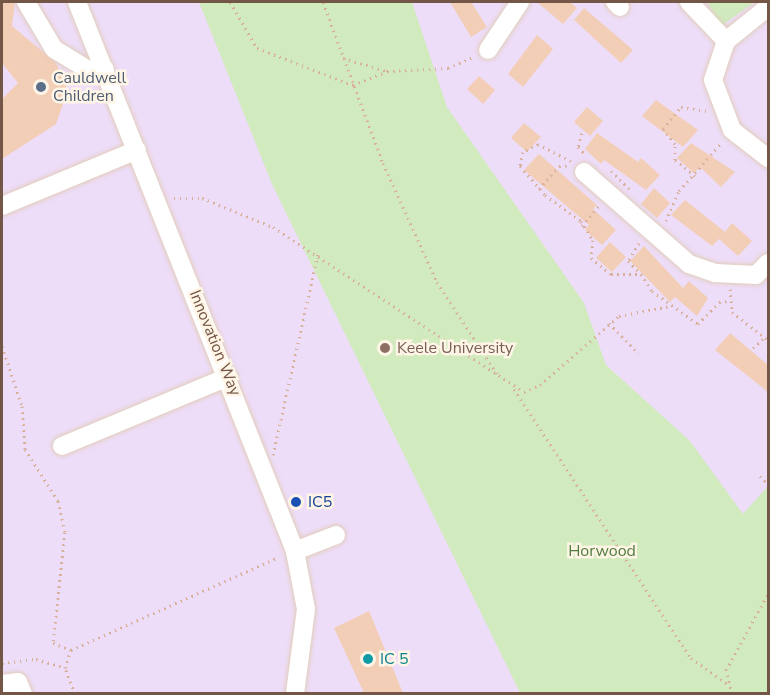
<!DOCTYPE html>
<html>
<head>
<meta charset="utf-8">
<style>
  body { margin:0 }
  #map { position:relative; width:770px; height:695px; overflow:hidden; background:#fdf1e0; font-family:"Nunito Sans",sans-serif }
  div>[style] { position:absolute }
  .education>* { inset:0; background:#eeddf9 }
  .green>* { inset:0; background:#d1eabe }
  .building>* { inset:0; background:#f3ceb7 }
  .path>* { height:3px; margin-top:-1.5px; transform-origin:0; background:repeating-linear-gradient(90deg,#d8b19a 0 1.5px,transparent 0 6px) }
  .roads { filter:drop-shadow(0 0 2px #e1cdbc) drop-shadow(0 0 2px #e1cdbc) }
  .minor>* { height:18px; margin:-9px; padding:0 9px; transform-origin:9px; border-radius:9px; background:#fff }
  .dots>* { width:16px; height:16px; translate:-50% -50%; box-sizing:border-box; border:3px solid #fff5e7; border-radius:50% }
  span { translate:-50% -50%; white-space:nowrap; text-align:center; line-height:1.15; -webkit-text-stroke:5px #fff5e7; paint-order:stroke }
  .service-label { font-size:16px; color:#4e5e75 }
  .left { translate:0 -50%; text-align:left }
  .street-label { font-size:16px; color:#745647 }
  .education-label { font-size:16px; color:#785e54 }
  .transit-label { font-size:16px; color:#164399 }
  .park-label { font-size:16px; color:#517b3e }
  .culture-label { font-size:16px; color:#0d838f }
  .frame { position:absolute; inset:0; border:3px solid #745647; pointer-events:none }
</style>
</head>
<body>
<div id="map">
  <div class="education">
    <i style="clip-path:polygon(2px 2px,768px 2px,768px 693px,2px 693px)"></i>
  </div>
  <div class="green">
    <i style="clip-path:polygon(199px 2px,412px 2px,447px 107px,584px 303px,606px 365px,690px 441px,743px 514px,768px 486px,768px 693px,520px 693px,272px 184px)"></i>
    <i style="clip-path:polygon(707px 2px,755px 2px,721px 26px)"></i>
  </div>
  <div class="building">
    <i style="clip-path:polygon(2px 2px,15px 2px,12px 26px,56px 63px,68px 90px,56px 124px,2px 159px,2px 99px,18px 83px,2px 63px)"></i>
    <i style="clip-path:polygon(450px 2px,471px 2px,487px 27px,471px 37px)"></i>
    <i style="clip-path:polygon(537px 2px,570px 2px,577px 8px,563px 24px)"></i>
    <i style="clip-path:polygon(584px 8px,633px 50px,621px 63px,574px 20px)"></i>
    <i style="clip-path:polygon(537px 35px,553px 49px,523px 87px,508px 74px)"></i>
    <i style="clip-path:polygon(479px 76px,495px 90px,483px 104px,467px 89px)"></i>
    <i style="clip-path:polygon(656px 100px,698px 130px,683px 147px,642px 116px)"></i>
    <i style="clip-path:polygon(587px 107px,603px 121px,590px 136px,574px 122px)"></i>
    <i style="clip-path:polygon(524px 123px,541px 137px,527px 152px,511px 138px)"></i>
    <i style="clip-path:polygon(597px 133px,638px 162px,641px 158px,660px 175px,646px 190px,604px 160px,601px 164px,585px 149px)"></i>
    <i style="clip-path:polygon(691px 143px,735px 172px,721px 187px,700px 167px,694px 173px,677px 158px)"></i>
    <i style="clip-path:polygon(539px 154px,597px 205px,593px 209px,616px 230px,602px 245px,585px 230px,589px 225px,524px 170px)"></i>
    <i style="clip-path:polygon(654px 188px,670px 203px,657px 218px,641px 204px)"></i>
    <i style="clip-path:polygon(685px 200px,725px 232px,732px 223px,752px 241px,738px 256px,719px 239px,712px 246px,671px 215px)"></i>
    <i style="clip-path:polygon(610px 242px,626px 257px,612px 272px,596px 258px)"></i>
    <i style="clip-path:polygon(644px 246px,683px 288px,689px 281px,708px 298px,697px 316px,675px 297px,670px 302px,630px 261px)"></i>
    <i style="clip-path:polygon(730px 333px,768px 365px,768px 392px,715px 350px)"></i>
    <i style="clip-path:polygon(369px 611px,403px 693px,364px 693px,334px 628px)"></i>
  </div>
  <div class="path">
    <i style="left:230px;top:2px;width:53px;rotate:59.6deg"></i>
    <i style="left:257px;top:48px;width:103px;rotate:21.1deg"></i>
    <i style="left:353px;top:85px;width:37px;rotate:-22deg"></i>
    <i style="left:323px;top:2px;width:172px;rotate:69.6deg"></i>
    <i style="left:383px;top:163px;width:131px;rotate:65.6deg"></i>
    <i style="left:437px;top:282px;width:113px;rotate:56.9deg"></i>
    <i style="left:343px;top:58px;width:46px;rotate:16.5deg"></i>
    <i style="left:387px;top:71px;width:61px;rotate:-2.8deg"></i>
    <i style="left:448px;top:68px;width:27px;rotate:-24deg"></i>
    <i style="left:582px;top:133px;width:15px;rotate:106deg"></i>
    <i style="left:578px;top:147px;width:11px;rotate:45deg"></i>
    <i style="left:571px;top:161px;width:37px;rotate:-153deg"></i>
    <i style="left:538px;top:144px;width:17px;rotate:152deg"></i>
    <i style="left:523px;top:152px;width:14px;rotate:102deg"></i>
    <i style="left:520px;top:166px;width:38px;rotate:49deg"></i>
    <i style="left:545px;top:195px;width:44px;rotate:35.8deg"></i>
    <i style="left:581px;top:221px;width:22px;rotate:58deg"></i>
    <i style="left:593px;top:240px;width:18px;rotate:96deg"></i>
    <i style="left:591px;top:258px;width:26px;rotate:39deg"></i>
    <i style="left:611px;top:274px;width:30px"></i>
    <i style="left:641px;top:274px;width:20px;rotate:57deg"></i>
    <i style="left:652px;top:291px;width:57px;rotate:35.7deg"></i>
    <i style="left:698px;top:324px;width:30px;rotate:-46deg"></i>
    <i style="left:719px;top:302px;width:8px;rotate:-7deg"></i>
    <i style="left:611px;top:171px;width:29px;rotate:44deg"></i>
    <i style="left:695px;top:176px;width:26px;rotate:-141deg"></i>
    <i style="left:675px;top:160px;width:16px;rotate:-90deg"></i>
    <i style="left:675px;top:144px;width:19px;rotate:-129deg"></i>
    <i style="left:663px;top:129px;width:28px;rotate:-51deg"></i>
    <i style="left:681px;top:107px;width:26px;rotate:9deg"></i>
    <i style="left:539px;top:189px;width:30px;rotate:-49deg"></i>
    <i style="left:559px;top:166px;width:11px;rotate:-5deg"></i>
    <i style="left:174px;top:198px;width:28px"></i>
    <i style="left:202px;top:198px;width:77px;rotate:22.2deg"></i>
    <i style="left:273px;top:227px;width:300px;rotate:33.3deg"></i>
    <i style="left:524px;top:392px;width:17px;rotate:-24deg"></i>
    <i style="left:540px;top:385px;width:105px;rotate:-41.1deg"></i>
    <i style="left:619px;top:316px;width:52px;rotate:-11.1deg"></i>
    <i style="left:666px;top:221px;width:33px;rotate:-67deg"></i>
    <i style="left:679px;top:191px;width:65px;rotate:-48.7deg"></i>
    <i style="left:582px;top:226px;width:26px;rotate:-50deg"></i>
    <i style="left:639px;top:243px;width:21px;rotate:121deg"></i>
    <i style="left:628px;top:261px;width:18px;rotate:45deg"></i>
    <i style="left:730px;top:289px;width:23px;rotate:85deg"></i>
    <i style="left:732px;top:312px;width:46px;rotate:37.9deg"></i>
    <i style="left:609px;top:323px;width:42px;rotate:46deg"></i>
    <i style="left:2px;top:346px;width:63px;rotate:71.6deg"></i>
    <i style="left:22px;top:406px;width:43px;rotate:86deg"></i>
    <i style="left:25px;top:449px;width:62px;rotate:57.6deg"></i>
    <i style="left:58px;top:501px;width:32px;rotate:77deg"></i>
    <i style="left:65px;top:532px;width:112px;rotate:96.2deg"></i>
    <i style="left:53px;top:643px;width:19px;rotate:21deg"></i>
    <i style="left:753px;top:348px;width:16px;rotate:-43deg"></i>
    <i style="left:514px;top:389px;width:322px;rotate:56.7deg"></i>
    <i style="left:691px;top:658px;width:48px;rotate:35.7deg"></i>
    <i style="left:273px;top:455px;width:207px;rotate:-77.4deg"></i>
    <i style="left:760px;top:476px;width:11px;rotate:45deg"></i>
    <i style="left:2px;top:663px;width:34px;rotate:-7deg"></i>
    <i style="left:36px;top:659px;width:30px;rotate:17deg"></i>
    <i style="left:75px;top:694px;width:28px;rotate:-111deg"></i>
    <i style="left:65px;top:668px;width:19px;rotate:-72deg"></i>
    <i style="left:71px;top:650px;width:228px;rotate:-24.1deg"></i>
    <i style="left:732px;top:694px;width:25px;rotate:-104deg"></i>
    <i style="left:726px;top:670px;width:87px;rotate:-61.1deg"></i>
  </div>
  <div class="roads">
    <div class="minor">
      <i style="left:26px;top:2px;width:55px;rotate:59.2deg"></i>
      <i style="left:54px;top:49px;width:42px;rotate:31.4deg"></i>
      <i style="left:90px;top:71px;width:15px;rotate:-8deg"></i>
      <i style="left:77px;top:2px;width:591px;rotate:68.34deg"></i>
      <i style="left:295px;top:551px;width:59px;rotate:79.3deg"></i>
      <i style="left:306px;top:609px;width:86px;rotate:97.4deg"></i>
      <i style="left:615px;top:2px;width:7px;rotate:45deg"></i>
      <i style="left:689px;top:2px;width:54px;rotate:46.5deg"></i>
      <i style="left:768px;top:7px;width:54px;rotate:141deg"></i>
      <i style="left:726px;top:41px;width:41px;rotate:108.4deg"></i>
      <i style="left:713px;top:80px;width:53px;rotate:69.2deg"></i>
      <i style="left:732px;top:130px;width:46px;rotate:37.9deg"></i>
      <i style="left:488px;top:50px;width:58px;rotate:-56.3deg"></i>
      <i style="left:584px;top:172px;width:140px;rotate:41.2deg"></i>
      <i style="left:689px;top:264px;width:28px;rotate:19deg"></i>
      <i style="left:715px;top:273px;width:41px;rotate:2.8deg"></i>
      <i style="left:756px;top:275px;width:17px;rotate:-45deg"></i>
      <i style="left:2px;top:206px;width:146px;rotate:-22.5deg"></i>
      <i style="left:62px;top:446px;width:180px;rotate:-22.6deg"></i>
      <i style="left:295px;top:551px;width:44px;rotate:-21.3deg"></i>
      <i style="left:2px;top:684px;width:16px;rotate:-7deg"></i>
      <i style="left:18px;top:682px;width:13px;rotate:67deg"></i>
    </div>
  </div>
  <div class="dots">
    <i style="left:41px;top:87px;background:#5c6f8a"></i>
    <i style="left:385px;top:348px;background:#8d6e63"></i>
    <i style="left:296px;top:502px;background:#1a4fb4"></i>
    <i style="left:368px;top:659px;background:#0f9aa8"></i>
  </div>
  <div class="service-label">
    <span class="left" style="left:53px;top:87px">Cauldwell<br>Children</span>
  </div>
  <div class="street-label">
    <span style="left:215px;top:343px;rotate:68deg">Innovation Way</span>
  </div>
  <div class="education-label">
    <span class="left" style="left:397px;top:348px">Keele University</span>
  </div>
  <div class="transit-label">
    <span class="left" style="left:308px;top:502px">IC5</span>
  </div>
  <div class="park-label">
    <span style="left:602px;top:551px">Horwood</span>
  </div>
  <div class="culture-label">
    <span class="left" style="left:380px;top:659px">IC 5</span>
  </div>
  <div class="frame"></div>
</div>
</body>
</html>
